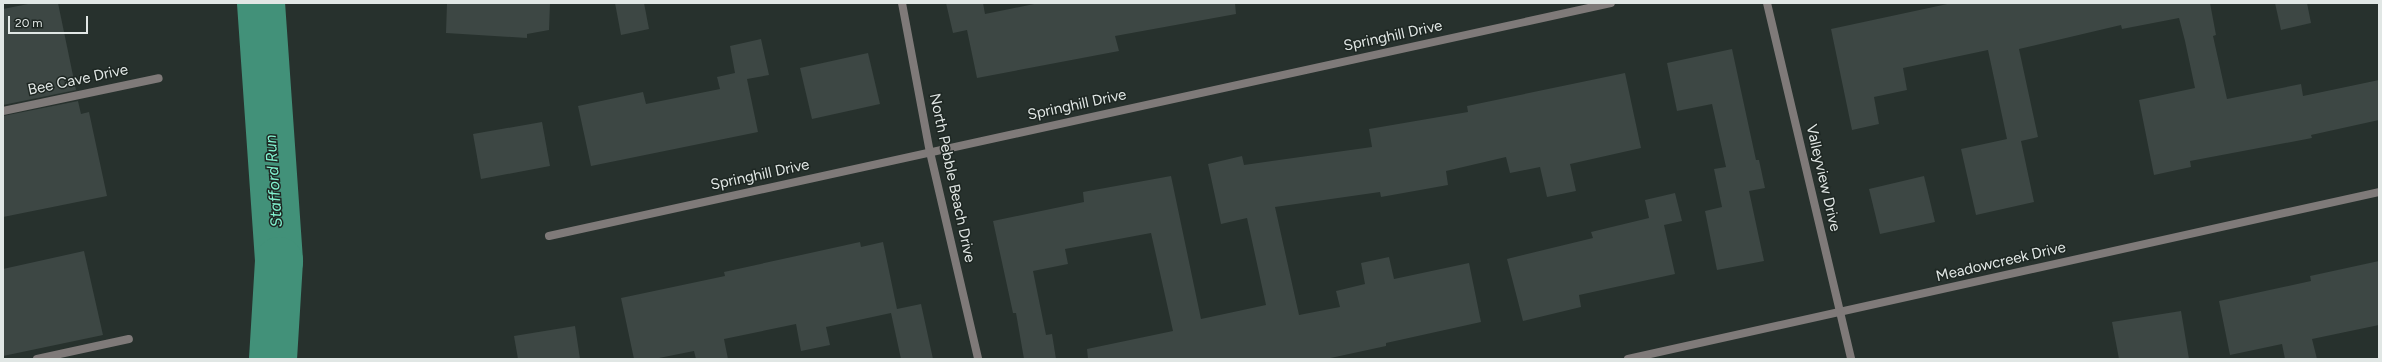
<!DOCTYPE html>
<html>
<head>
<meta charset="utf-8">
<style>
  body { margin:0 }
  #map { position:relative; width:2382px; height:362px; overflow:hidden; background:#27312d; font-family:Figtree,sans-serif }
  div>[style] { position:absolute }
  .river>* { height:48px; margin:-24px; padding:0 24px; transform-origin:24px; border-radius:24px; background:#429179 }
  .building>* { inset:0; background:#3d4744 }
  .minor>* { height:8px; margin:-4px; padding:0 4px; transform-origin:4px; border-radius:4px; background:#7f7a79 }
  span { translate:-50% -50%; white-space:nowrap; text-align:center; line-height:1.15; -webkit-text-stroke:3px #1e2723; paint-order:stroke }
  .street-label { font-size:15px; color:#e1e7e5 }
  .water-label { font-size:16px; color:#82f3d0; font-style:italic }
  .frame { position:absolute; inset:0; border:4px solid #e1e7e5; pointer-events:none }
  .scale { position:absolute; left:8px; top:16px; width:80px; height:18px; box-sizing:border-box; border:2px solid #e1e7e5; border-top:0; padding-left:5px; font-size:12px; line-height:14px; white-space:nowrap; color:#e1e7e5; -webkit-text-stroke:3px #1e2723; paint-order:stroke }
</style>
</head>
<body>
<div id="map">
  <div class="river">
    <i style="left:261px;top:3px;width:259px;rotate:86deg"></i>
    <i style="left:279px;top:261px;width:98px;rotate:93.5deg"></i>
  </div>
  <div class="building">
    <i style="clip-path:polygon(33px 3px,58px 3px,76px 90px,3px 105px,3px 9px)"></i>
    <i style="clip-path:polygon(447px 3px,550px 3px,549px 30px,527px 34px,527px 38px,446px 33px)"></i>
    <i style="clip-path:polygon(615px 3px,644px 3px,649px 29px,621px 35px)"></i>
    <i style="clip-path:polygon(946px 3px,983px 3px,985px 14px,1039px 3px,1235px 3px,1236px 14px,1115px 36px,1119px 51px,977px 78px,967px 30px,953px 33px)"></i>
    <i style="clip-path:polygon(1952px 3px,2210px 3px,2216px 35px,2213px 36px,2227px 99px,2301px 84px,2303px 96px,2379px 80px,2379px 120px,2311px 135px,2312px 138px,2190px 161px,2191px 167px,2154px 175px,2139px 100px,2195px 88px,2185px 41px,2179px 18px,2122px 29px,2121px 25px,2019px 49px,2038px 137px,2021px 141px,2034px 202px,1976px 215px,1961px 149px,2007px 139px,1988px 50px,1903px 68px,1907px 90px,1874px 97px,1879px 124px,1852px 130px,1831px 29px)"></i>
    <i style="clip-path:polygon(2275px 3px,2307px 3px,2311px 23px,2281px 30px)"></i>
    <i style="clip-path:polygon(761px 39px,769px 75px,747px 79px,758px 132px,591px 166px,578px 106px,643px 92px,646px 104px,720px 89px,717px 77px,735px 73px,730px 46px)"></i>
    <i style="clip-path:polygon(1732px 49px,1756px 160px,1759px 160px,1765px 188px,1749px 191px,1764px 261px,1717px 270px,1705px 211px,1722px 207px,1714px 169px,1726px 167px,1712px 104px,1677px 111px,1667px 63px)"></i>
    <i style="clip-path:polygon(868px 53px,880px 104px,812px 119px,800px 68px)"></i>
    <i style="clip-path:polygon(1625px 73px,1641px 148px,1570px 164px,1576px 191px,1547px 197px,1540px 167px,1510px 173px,1506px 157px,1446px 171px,1448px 185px,1381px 197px,1380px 192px,1275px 207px,1299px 315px,1340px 307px,1336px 291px,1365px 284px,1361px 263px,1389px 257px,1394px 279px,1469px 263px,1481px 322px,1386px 343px,1386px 346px,1326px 359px,1088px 359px,1087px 349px,1173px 331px,1151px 233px,1065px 249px,1068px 264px,1033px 271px,1046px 335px,1052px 334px,1056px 359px,1024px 359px,1016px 313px,1013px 313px,993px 221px,1084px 202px,1083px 192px,1171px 176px,1201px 319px,1266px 305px,1247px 218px,1221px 224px,1208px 164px,1242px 156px,1244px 165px,1372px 147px,1369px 129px,1468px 112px,1467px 106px)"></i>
    <i style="clip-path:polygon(78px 101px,81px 114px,89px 112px,107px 196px,3px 217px,3px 116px)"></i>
    <i style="clip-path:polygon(542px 122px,550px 166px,481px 179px,473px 134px)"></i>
    <i style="clip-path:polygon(1924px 176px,1935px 222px,1880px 234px,1869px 189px)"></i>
    <i style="clip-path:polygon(1675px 193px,1682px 221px,1664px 225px,1675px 274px,1579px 295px,1581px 307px,1523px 321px,1507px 259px,1593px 238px,1591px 232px,1649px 218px,1645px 200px)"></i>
    <i style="clip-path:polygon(860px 242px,861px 247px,883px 242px,897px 309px,921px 304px,933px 359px,901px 359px,891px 313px,826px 327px,830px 345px,801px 351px,796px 324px,724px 339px,728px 359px,696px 359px,694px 351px,654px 359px,634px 359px,621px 298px,725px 276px,724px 272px)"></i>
    <i style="clip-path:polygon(84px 251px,103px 335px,3px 356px,3px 269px)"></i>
    <i style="clip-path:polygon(2379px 261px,2379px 325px,2312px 339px,2317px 359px,2285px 359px,2282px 344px,2230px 355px,2219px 301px,2311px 281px,2310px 276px)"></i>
    <i style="clip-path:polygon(2181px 311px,2189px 359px,2119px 359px,2112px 322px)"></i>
    <i style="clip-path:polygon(575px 326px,580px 359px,518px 359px,514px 336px)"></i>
  </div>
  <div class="minor">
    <i style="left:902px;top:3px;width:152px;rotate:79.4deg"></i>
    <i style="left:930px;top:152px;width:212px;rotate:76.9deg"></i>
    <i style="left:1767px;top:3px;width:366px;rotate:76.7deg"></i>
    <i style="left:3px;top:111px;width:159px;rotate:-11.9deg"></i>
    <i style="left:549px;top:236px;width:1087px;rotate:-12.37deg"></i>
    <i style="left:37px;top:359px;width:94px;rotate:-12.3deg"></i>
    <i style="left:1628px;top:359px;width:769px;rotate:-12.54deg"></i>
  </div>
  <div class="street-label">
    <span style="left:1393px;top:36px;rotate:-12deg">Springhill Drive</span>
    <span style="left:78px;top:80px;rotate:-12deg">Bee Cave Drive</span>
    <span style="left:1077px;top:105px;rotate:-12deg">Springhill Drive</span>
    <span style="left:760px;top:175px;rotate:-12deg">Springhill Drive</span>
    <span style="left:952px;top:178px;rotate:78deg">North Pebble Beach Drive</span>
    <span style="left:1823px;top:178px;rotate:77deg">Valleyview Drive</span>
    <span style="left:2001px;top:262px;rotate:-13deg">Meadowcreek Drive</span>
  </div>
  <div class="water-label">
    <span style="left:274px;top:181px;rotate:-94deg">Stafford Run</span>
  </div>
  <div class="frame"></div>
  <div class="scale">20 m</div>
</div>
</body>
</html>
